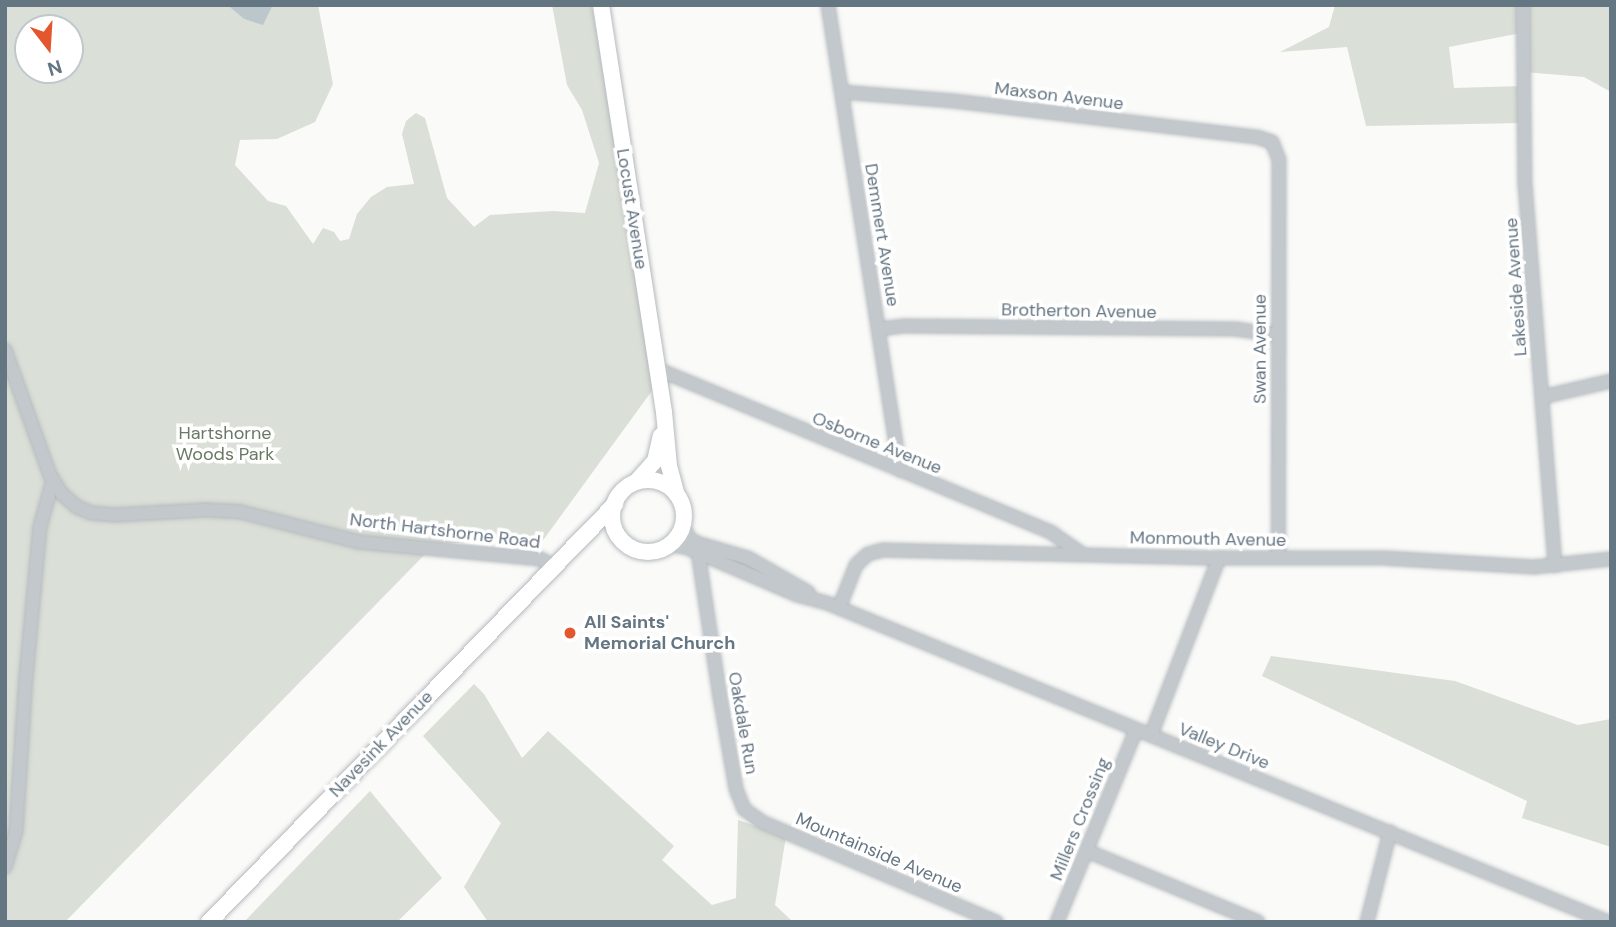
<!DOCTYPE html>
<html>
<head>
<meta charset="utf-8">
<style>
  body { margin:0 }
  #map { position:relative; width:1616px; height:927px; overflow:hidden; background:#fafaf8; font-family:"DM Sans",sans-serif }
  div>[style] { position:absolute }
  .green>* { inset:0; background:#dadfd7 }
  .water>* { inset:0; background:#bbc7cb }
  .roads { filter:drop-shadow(0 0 2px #b5babe) drop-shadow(0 0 2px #b5babe) }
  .minor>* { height:12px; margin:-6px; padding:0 6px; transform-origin:6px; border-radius:6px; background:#c3c8cc }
  .major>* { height:16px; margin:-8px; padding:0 8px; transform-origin:8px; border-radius:8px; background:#fff }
  .major>.ring { margin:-8px; padding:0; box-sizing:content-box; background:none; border:16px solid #fff; border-radius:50% }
  .dots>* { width:19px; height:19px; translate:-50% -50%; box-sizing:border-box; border:4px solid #fff; border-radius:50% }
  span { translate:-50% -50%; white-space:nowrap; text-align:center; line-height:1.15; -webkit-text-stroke:7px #fff; paint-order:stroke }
  .street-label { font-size:18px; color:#657683 }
  .park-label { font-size:18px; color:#687a64 }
  .poi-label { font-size:18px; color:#657683; font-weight:700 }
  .left { translate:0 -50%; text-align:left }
  .frame { position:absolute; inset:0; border:7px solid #657683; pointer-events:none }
  .north { position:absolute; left:14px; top:14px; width:70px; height:70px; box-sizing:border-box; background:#fff; border:2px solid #c1c8cd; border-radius:50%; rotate:163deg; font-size:19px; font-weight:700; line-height:28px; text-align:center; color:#657683 }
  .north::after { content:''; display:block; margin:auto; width:24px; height:32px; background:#e4572e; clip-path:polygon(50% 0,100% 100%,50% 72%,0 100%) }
</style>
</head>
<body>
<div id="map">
  <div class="green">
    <i style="clip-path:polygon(evenodd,5px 5px,227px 5px,244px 19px,263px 24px,273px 5px,318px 5px,333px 84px,315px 122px,277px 139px,240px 140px,235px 165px,268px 201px,286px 206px,313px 244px,323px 228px,334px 232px,340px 241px,349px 239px,357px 214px,371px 197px,387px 187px,414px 184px,402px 134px,406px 121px,416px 113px,425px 118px,447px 198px,474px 227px,490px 215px,553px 211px,585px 213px,599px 163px,582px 110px,567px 85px,552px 5px,592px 5px,654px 388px,541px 543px,501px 541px,435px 544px,65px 922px,5px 922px,5px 5px,28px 28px,70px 28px,70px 70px,28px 70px,28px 28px)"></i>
    <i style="clip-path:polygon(1335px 5px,1611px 5px,1611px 92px,1584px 77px,1523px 72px,1526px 32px,1449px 47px,1454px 88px,1522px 86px,1521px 123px,1366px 126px,1347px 47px,1280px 52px,1329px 27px)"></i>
    <i style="clip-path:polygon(1271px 656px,1455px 681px,1578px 725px,1611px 719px,1611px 847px,1522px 818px,1527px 801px,1262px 676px)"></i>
    <i style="clip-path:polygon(474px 684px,484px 694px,522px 758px,548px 731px,674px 846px,662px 860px,712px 905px,736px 898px,738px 820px,786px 836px,775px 905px,793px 922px,488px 922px,464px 887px,501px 823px,423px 736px)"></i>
    <i style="clip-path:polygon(370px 791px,442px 878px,397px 922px,244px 922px)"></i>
  </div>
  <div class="water">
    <i style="clip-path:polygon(227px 5px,273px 5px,263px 25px,244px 19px)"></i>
  </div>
  <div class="roads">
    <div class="minor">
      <i style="left:828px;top:5px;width:471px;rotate:81.2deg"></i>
      <i style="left:1523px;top:5px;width:179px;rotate:89.4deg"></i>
      <i style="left:1525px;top:184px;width:383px;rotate:85.5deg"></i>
      <i style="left:842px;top:92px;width:112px;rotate:4.6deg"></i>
      <i style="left:954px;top:101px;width:305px;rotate:6.8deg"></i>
      <i style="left:1257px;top:137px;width:16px;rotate:18deg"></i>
      <i style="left:1272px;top:142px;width:18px;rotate:68deg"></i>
      <i style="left:1279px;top:159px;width:399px;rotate:90.1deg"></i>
      <i style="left:879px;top:329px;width:26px;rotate:-7deg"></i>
      <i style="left:905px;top:326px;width:330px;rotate:0.5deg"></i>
      <i style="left:1235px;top:329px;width:43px;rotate:7.9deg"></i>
      <i style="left:5px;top:350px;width:133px;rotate:70.2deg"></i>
      <i style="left:50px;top:475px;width:22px;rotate:58deg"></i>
      <i style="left:62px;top:494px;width:20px;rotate:41deg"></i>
      <i style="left:77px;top:507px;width:15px;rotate:23deg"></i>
      <i style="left:91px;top:513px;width:24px;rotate:5deg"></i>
      <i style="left:115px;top:515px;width:91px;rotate:-3.1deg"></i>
      <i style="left:206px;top:510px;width:35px;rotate:3deg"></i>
      <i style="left:241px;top:512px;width:122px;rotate:14.3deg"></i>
      <i style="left:359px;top:542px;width:183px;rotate:5.3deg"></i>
      <i style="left:541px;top:559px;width:15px;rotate:32deg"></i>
      <i style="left:657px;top:369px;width:428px;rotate:22.5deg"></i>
      <i style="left:1052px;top:533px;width:35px;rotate:35deg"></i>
      <i style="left:1542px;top:397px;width:71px;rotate:-13.1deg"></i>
      <i style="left:683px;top:526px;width:13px;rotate:63deg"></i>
      <i style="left:689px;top:538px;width:9px;rotate:32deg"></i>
      <i style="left:697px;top:543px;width:53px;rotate:16.4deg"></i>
      <i style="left:748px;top:558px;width:70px;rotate:29.8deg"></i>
      <i style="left:670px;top:545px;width:15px;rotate:8deg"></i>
      <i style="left:685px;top:547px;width:122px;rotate:23.2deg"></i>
      <i style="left:797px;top:595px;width:31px;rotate:15deg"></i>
      <i style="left:827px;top:603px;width:844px;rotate:22.22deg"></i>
      <i style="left:698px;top:552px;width:147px;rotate:81.4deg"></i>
      <i style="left:720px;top:697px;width:93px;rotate:80.1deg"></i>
      <i style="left:736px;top:789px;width:22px;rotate:68deg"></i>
      <i style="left:744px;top:809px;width:22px;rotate:36deg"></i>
      <i style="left:762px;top:822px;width:255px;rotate:23.1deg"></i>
      <i style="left:839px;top:608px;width:46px;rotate:-68.4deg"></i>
      <i style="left:856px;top:565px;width:16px;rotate:-43deg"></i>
      <i style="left:868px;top:554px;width:16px;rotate:-15deg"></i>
      <i style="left:883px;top:550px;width:336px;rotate:1.4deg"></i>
      <i style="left:1219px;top:558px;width:165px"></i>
      <i style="left:1384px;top:558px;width:150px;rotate:3.4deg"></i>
      <i style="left:1534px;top:567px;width:77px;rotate:-5.9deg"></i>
      <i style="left:1151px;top:735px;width:190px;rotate:-69deg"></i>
      <i style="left:1087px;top:851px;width:185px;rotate:22.5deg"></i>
      <i style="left:5px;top:867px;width:39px;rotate:-73deg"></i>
      <i style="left:16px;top:830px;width:153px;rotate:-86.3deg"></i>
      <i style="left:26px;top:677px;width:151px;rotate:-84.7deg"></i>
      <i style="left:40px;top:527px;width:49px;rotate:-74.5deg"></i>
      <i style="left:1057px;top:922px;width:208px;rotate:-67.6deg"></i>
      <i style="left:1367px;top:922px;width:93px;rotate:-75.7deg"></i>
    </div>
    <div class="major">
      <i style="left:601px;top:5px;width:412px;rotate:81.2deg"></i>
      <i style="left:664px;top:412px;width:54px;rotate:84.7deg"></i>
      <i style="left:669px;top:466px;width:28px;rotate:75deg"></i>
      <i class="ring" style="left:612px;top:480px;width:56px;height:56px"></i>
      <i style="left:636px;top:482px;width:28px;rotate:-48deg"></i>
      <i style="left:655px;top:461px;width:26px;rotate:-77deg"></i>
      <i style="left:209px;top:922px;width:583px;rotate:-45.83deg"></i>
    </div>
  </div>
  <div class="dots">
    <i style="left:570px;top:633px;background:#e4572e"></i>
  </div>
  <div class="street-label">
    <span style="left:1059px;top:96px;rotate:7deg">Maxson Avenue</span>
    <span style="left:632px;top:209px;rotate:81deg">Locust Avenue</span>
    <span style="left:882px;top:235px;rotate:81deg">Demmert Avenue</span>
    <span style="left:1516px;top:287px;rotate:-94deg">Lakeside Avenue</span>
    <span style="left:1079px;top:311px;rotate:1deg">Brotherton Avenue</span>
    <span style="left:1260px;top:349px;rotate:-90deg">Swan Avenue</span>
    <span style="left:877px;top:443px;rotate:22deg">Osborne Avenue</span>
    <span style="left:445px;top:531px;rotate:7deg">North Hartshorne Road</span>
    <span style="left:1208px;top:539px;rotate:1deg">Monmouth Avenue</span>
    <span style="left:743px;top:723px;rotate:80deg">Oakdale Run</span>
    <span style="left:381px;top:744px;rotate:-46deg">Navesink Avenue</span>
    <span style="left:1224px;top:746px;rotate:22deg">Valley Drive</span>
    <span style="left:1080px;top:819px;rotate:-68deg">Millers Crossing</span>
    <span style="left:879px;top:853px;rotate:23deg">Mountainside Avenue</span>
  </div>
  <div class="park-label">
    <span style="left:225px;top:444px">Hartshorne<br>Woods Park</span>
  </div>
  <div class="poi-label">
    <span class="left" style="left:584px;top:633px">All Saints'<br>Memorial Church</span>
  </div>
  <div class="frame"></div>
  <div class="north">N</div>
</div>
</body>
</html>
